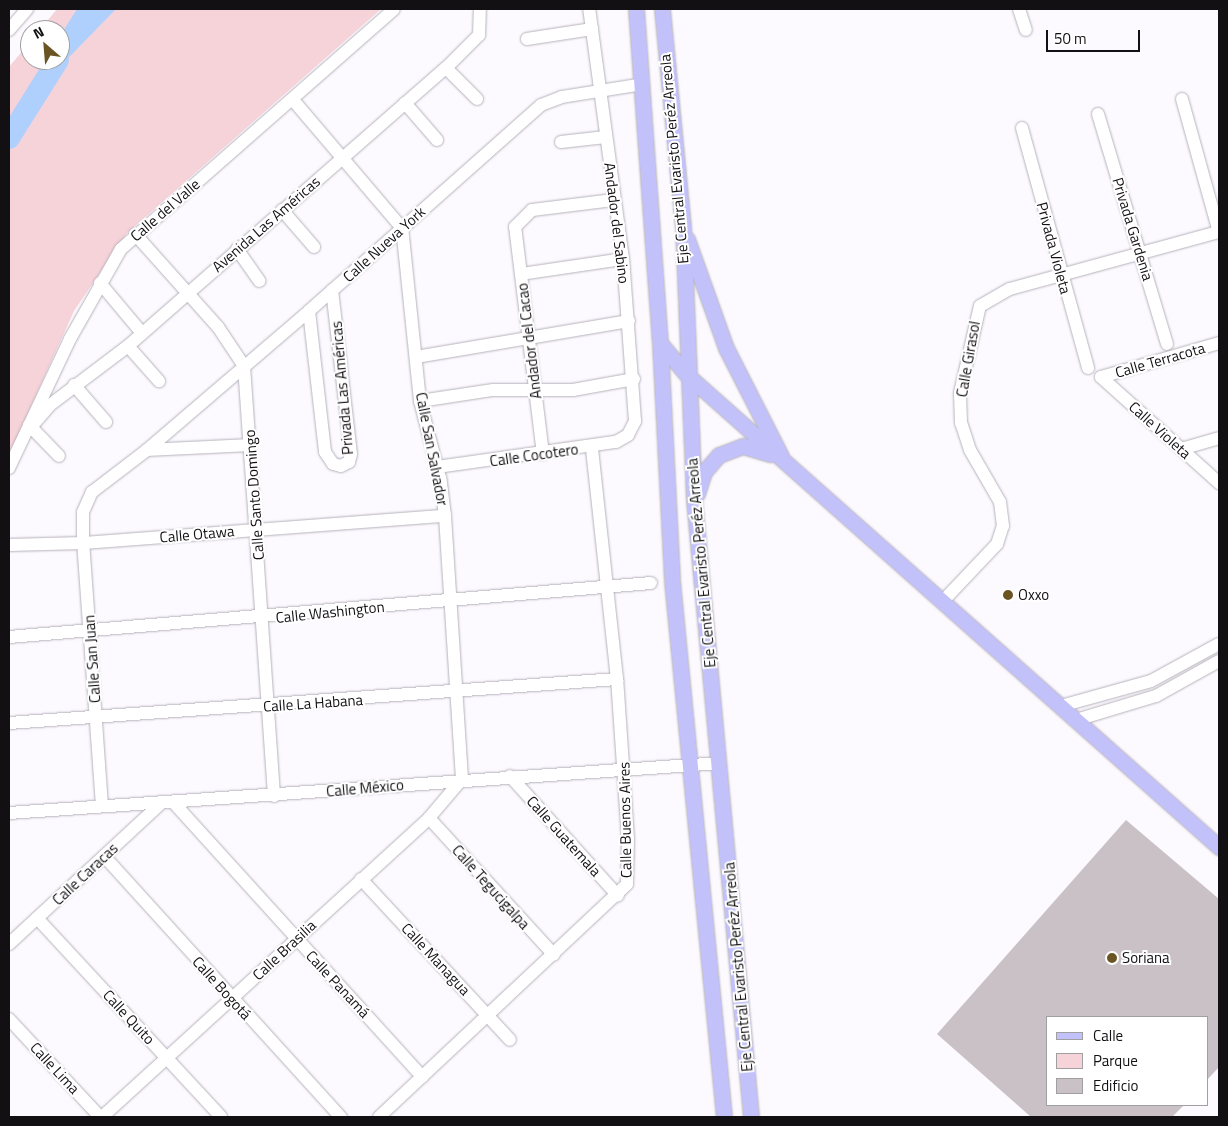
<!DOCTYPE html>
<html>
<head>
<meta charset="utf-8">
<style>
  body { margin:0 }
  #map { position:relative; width:1228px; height:1126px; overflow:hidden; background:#fcf9ff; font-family:"Titillium Web",sans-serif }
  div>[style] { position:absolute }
  .green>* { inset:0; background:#f6d2d9 }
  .water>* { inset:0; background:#afd0fc }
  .river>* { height:22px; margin:-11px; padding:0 11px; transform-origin:11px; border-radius:11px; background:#afd0fc }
  .building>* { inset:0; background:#c9c1c6 }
  .roads { filter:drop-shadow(0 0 1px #b6b2ba) drop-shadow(0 0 1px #b6b2ba) }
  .minor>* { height:12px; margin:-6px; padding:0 6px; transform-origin:6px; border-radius:6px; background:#fff }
  .major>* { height:15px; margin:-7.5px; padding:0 7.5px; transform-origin:7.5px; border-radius:7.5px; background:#c2c1fa }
  .dots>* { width:14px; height:14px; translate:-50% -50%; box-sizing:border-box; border:2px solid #fff; border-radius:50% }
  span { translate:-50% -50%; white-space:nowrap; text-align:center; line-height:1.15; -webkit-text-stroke:4px #fff; paint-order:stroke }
  .street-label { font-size:15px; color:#121013 }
  .poi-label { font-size:15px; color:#121013 }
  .left { translate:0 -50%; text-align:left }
  .frame { position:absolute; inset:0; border:10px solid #121013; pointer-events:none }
  .legend { position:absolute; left:1046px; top:1016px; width:162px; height:90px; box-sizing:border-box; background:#fff; border:1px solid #a09fa1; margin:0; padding:6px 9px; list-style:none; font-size:15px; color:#121013 }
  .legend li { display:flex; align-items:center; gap:10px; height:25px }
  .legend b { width:25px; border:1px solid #a09fa1 }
  .north { position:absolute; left:20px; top:20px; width:50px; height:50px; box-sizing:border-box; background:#fff; border:1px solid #a09fa1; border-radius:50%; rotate:333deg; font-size:14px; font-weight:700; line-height:20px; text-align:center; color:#121013 }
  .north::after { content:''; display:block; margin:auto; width:18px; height:22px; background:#6a5423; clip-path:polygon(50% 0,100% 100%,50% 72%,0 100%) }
  .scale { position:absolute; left:1046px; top:30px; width:94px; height:22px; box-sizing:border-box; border:2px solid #121013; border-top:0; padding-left:6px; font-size:15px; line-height:18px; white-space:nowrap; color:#121013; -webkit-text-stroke:4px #fff; paint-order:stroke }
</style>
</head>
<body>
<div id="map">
  <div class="green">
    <i style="clip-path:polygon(57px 9px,381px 9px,127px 233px,74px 311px,9px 455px,9px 67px,30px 42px,30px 60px,60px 60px,60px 30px,40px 30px)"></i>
  </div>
  <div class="water">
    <i style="clip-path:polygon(77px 9px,116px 9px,42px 85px,45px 60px,60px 60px,60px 36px)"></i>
  </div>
  <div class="river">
    <i style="left:9px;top:138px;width:92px;rotate:-57.9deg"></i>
  </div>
  <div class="building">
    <i style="clip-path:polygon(1126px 820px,1219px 899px,1219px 1067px,1207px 1080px,1207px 1017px,1047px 1017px,1047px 1105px,1184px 1105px,1172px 1117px,1031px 1117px,937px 1034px)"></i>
  </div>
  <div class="roads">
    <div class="minor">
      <i style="left:1019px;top:9px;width:22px;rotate:72deg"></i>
      <i style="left:9px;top:30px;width:28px;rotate:-49deg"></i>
      <i style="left:527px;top:39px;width:66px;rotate:-8.7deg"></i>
      <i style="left:446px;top:68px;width:44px;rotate:45deg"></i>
      <i style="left:1182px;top:99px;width:138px;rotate:74.5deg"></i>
      <i style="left:405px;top:103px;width:49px;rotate:49.1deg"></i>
      <i style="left:1098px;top:114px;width:240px;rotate:73.3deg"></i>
      <i style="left:1022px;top:128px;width:249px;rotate:74.6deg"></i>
      <i style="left:561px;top:142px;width:45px;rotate:-6.3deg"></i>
      <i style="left:282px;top:210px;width:49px;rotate:49.1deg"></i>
      <i style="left:135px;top:234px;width:125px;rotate:48.3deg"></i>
      <i style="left:218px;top:327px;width:47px;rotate:56.3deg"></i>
      <i style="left:244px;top:366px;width:431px;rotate:86deg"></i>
      <i style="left:237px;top:249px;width:39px;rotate:55deg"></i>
      <i style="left:521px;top:274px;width:103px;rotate:-8.4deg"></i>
      <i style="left:100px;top:283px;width:65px;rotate:50deg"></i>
      <i style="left:309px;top:311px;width:142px;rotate:83.5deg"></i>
      <i style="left:325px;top:452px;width:14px;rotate:56deg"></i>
      <i style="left:333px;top:464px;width:8px;rotate:14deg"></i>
      <i style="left:341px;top:466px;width:9px;rotate:-27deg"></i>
      <i style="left:349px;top:462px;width:8px;rotate:-76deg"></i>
      <i style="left:351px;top:454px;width:165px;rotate:-96.6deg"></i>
      <i style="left:128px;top:346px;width:47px;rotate:48.5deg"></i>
      <i style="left:416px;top:357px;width:216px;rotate:-9.6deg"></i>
      <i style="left:1101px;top:377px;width:159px;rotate:41.9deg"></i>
      <i style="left:1101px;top:377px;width:123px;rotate:-16.1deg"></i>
      <i style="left:74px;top:385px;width:49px;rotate:49.1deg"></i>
      <i style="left:420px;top:401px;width:74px;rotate:-8.6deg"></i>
      <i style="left:493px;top:390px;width:80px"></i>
      <i style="left:573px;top:390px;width:62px;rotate:-10.2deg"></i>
      <i style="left:29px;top:425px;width:43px;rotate:45.9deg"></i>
      <i style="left:31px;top:427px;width:29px;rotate:-49deg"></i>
      <i style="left:50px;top:405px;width:98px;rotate:-37.1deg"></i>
      <i style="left:128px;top:346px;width:422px;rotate:-41.2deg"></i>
      <i style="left:446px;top:68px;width:47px;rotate:-45deg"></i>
      <i style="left:479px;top:35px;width:26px;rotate:-88deg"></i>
      <i style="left:1181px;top:449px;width:40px;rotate:-16deg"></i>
      <i style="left:147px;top:450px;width:103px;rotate:-2.8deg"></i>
      <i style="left:543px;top:454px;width:229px;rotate:-97deg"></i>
      <i style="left:515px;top:227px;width:24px;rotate:-45deg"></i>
      <i style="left:532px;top:210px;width:82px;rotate:-7deg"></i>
      <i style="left:437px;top:467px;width:181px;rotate:-8deg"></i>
      <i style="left:616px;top:442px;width:14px;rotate:-30deg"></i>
      <i style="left:628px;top:435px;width:16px;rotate:-63deg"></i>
      <i style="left:635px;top:421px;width:162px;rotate:-94.2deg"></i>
      <i style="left:623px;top:259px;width:252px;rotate:-97.7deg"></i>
      <i style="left:9px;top:468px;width:143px;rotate:-64.7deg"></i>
      <i style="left:70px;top:339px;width:103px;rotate:-60.5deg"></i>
      <i style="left:121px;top:249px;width:363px;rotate:-41.3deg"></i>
      <i style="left:9px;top:545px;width:74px;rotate:-1.5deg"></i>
      <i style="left:83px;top:543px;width:363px;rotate:-4.3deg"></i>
      <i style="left:943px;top:601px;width:79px;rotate:-46.5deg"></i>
      <i style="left:997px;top:544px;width:19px;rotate:-72deg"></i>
      <i style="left:1003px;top:526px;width:24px;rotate:-97deg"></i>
      <i style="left:1000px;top:502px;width:60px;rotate:-120deg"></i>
      <i style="left:970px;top:450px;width:28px;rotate:-108deg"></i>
      <i style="left:961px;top:423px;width:30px;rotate:-92deg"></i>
      <i style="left:960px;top:393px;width:89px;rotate:-77.1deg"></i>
      <i style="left:980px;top:306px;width:34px;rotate:-30deg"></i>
      <i style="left:1010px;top:289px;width:217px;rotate:-15.3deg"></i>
      <i style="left:9px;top:637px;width:644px;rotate:-4.81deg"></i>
      <i style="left:1061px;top:706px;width:93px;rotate:-15.5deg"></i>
      <i style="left:1151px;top:681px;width:77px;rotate:-28.6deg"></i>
      <i style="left:1076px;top:720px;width:84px;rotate:-16.7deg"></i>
      <i style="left:1156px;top:696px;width:72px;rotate:-29.1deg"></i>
      <i style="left:9px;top:723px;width:610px;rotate:-4.14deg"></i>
      <i style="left:510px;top:776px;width:161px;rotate:48deg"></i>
      <i style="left:173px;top:802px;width:371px;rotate:47.8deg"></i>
      <i style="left:102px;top:806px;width:264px;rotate:-94.1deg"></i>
      <i style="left:83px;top:543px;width:31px;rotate:-90deg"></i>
      <i style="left:83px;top:512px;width:22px;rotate:-66deg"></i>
      <i style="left:92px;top:492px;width:69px;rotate:-37.4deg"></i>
      <i style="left:147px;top:450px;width:213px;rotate:-40.6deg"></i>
      <i style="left:309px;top:311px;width:310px;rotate:-41.6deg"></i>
      <i style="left:541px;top:105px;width:22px;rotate:-21deg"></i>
      <i style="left:562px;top:97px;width:82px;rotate:-9.1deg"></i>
      <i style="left:9px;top:813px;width:713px;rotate:-4.02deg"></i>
      <i style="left:429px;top:818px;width:185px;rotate:47.6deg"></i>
      <i style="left:104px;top:856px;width:353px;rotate:47.8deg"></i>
      <i style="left:361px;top:879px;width:219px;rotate:47.2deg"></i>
      <i style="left:37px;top:918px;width:271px;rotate:47.2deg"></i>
      <i style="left:9px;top:944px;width:207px;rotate:-42.8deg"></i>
      <i style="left:9px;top:1019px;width:134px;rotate:47.1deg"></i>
      <i style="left:102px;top:1117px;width:443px;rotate:-42.4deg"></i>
      <i style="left:429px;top:818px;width:51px;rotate:-49.8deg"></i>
      <i style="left:462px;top:779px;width:264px;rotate:-93.7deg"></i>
      <i style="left:445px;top:516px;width:38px;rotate:-97deg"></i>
      <i style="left:440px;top:478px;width:80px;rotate:-104.6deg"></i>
      <i style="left:420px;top:401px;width:174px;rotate:-95.9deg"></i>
      <i style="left:402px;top:228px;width:168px;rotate:-130.4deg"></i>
      <i style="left:379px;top:1117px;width:340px;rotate:-43.2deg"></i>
      <i style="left:627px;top:884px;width:45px;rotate:-88.7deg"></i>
      <i style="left:628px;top:839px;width:160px;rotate:-93.9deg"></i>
      <i style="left:617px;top:679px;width:233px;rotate:-96.2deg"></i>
    </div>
    <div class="major">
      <i style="left:636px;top:9px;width:335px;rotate:85.9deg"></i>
      <i style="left:660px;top:343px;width:238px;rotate:87.1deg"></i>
      <i style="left:672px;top:581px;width:539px;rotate:84.46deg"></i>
      <i style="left:662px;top:9px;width:218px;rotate:84.5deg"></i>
      <i style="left:683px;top:226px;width:274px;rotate:87.7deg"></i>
      <i style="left:694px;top:500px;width:620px;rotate:84.72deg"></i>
      <i style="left:687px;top:239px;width:116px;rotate:70.3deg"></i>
      <i style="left:726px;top:348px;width:121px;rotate:63deg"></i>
      <i style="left:660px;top:343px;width:40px;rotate:50deg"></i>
      <i style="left:686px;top:374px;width:713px;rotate:41.59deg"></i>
      <i style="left:697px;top:494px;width:23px;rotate:-72deg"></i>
      <i style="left:704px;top:472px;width:23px;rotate:-49deg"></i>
      <i style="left:719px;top:455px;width:26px;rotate:-21deg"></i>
      <i style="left:743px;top:446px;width:28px;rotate:17deg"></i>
    </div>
  </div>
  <div class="dots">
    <i style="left:1008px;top:595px;background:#6a5423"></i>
    <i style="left:1112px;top:958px;background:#6a5423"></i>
  </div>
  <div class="street-label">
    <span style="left:674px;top:159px;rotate:-95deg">Eje Central Evaristo Peréz Arreola</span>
    <span style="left:165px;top:210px;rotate:-41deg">Calle del Valle</span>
    <span style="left:617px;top:223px;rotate:83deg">Andador del Sabino</span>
    <span style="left:266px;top:224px;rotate:-41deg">Avenida Las Américas</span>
    <span style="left:1133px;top:229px;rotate:73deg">Privada Gardenia</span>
    <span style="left:384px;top:244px;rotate:-42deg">Calle Nueva York</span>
    <span style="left:1054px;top:248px;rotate:75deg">Privada Violeta</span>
    <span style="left:529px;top:341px;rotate:-97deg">Andador del Cacao</span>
    <span style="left:968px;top:359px;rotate:-80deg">Calle Girasol</span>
    <span style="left:1160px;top:360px;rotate:-16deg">Calle Terracota</span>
    <span style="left:342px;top:388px;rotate:-95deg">Privada Las Américas</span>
    <span style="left:1160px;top:430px;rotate:42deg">Calle Violeta</span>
    <span style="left:432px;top:449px;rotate:79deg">Calle San Salvador</span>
    <span style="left:534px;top:455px;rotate:-8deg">Calle Cocotero</span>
    <span style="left:254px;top:495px;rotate:-94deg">Calle Santo Domingo</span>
    <span style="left:197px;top:534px;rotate:-5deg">Calle Otawa</span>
    <span style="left:701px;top:563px;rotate:-95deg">Eje Central Evaristo Peréz Arreola</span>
    <span style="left:330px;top:612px;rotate:-6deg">Calle Washington</span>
    <span style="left:92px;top:659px;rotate:-94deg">Calle San Juan</span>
    <span style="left:313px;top:703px;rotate:-4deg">Calle La Habana</span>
    <span style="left:365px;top:788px;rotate:-5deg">Calle México</span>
    <span style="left:625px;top:820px;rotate:-91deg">Calle Buenos Aires</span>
    <span style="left:564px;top:836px;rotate:48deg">Calle Guatemala</span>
    <span style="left:85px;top:874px;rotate:-43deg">Calle Caracas</span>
    <span style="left:491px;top:887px;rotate:48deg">Calle Tegucigalpa</span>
    <span style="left:284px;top:950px;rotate:-43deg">Calle Brasilia</span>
    <span style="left:436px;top:959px;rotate:47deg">Calle Managua</span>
    <span style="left:738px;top:967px;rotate:-95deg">Eje Central Evaristo Peréz Arreola</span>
    <span style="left:338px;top:984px;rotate:47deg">Calle Panamá</span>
    <span style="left:222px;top:988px;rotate:48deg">Calle Bogotá</span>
    <span style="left:129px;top:1017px;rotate:47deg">Calle Quito</span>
    <span style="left:55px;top:1068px;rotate:47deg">Calle Lima</span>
  </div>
  <div class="poi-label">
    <span class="left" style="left:1018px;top:595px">Oxxo</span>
    <span class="left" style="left:1122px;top:958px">Soriana</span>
  </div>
  <div class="frame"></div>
  <ul class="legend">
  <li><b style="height:6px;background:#c2c1fa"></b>Calle</li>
  <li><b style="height:14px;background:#f6d2d9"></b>Parque</li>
  <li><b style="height:14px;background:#c9c1c6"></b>Edificio</li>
  </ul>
  <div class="north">N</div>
  <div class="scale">50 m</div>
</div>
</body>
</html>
